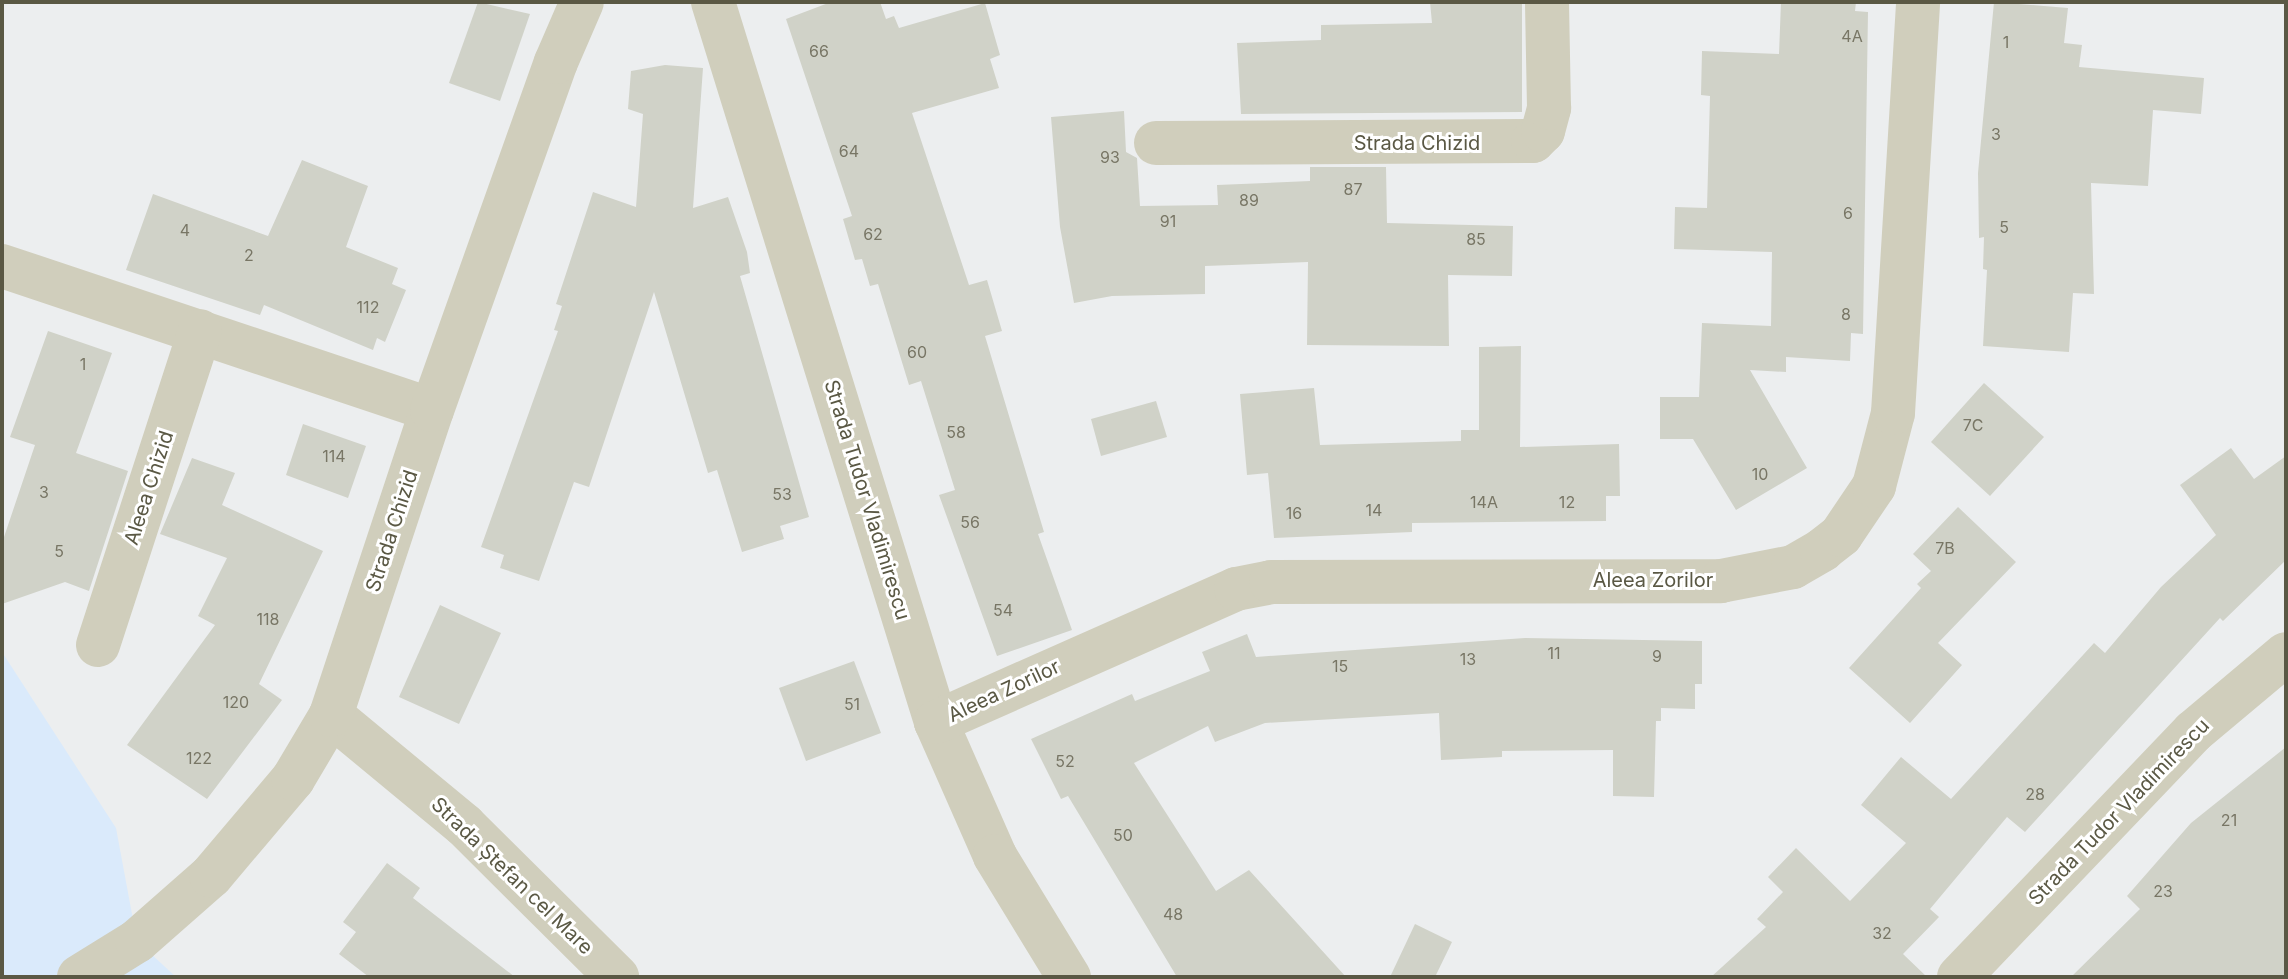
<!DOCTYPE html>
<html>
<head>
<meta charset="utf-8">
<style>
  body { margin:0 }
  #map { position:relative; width:2288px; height:979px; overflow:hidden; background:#eceeef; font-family:Inter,sans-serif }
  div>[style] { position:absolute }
  .medical>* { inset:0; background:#daeafb }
  .building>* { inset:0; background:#d0d2c8 }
  .minor>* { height:44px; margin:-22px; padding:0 22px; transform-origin:22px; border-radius:22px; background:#d0cebc }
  span { translate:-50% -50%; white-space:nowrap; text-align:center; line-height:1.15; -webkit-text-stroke:6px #fff; paint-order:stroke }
  .number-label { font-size:16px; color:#787665 }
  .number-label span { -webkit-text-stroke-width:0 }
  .street-label { font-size:20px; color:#5a5844 }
  .frame { position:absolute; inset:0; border:4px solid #5a5844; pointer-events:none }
</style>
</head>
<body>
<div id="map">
  <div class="medical">
    <i style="clip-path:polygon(2px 652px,116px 828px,137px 941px,176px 977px,2px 977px)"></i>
  </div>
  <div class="building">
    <i style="clip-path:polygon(478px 2px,530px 14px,500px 101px,449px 83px)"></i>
    <i style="clip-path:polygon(831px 2px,880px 2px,886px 19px,894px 16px,899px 28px,985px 3px,1000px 55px,990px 59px,999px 88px,912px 113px,969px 285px,987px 280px,1002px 331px,985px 336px,1044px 532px,1038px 534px,1072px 630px,997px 656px,939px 495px,955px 490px,921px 381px,909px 385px,878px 284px,870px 286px,862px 259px,855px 260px,843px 219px,852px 216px,786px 19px)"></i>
    <i style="clip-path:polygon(1430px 2px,1522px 2px,1522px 112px,1241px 114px,1237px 43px,1321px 40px,1321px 25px,1432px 23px)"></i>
    <i style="clip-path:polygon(1781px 2px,1856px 2px,1855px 11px,1868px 12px,1863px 334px,1851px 333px,1850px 361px,1786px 357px,1786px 372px,1750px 370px,1807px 468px,1736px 510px,1693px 439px,1660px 439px,1660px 397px,1699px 397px,1702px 323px,1771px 326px,1772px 252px,1674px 249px,1675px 207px,1707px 208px,1710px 96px,1701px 95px,1702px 51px,1779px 54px)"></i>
    <i style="clip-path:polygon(1994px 2px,2068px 8px,2064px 43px,2082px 45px,2079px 67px,2204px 78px,2201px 114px,2153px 110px,2148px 186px,2091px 183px,2094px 294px,2073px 293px,2069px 352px,1983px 346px,1987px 270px,1983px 269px,1984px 237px,1979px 238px,1978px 173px)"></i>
    <i style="clip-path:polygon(665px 65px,703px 68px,693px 208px,728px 197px,747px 252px,750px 273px,740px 276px,809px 517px,780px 526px,784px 539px,742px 552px,717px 470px,708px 473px,654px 292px,589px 487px,574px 482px,539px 581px,500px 568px,504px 555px,481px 547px,558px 331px,554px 330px,562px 306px,556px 304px,593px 192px,636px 207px,643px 114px,628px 109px,631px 71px)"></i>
    <i style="clip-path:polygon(1124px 111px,1126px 152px,1137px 158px,1140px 206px,1218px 205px,1217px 185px,1310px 181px,1310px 167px,1386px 167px,1387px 223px,1513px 226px,1512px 276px,1448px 275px,1449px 346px,1307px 345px,1308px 262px,1205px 266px,1205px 294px,1112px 296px,1074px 303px,1060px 227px,1051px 117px)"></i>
    <i style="clip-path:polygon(302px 160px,368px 186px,346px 247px,398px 268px,392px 284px,406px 290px,385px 342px,377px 338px,373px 350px,264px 305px,260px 315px,126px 270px,153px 194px,268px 236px)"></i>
    <i style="clip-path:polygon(48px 331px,112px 353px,76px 453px,128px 471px,89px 591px,65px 582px,2px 604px,2px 543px,35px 445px,10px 437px)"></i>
    <i style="clip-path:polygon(1521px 346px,1520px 447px,1619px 444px,1620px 496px,1606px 496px,1606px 521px,1412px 523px,1412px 532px,1274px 538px,1268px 473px,1247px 475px,1240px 394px,1314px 388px,1320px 445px,1461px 441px,1461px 430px,1479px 430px,1479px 347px)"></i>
    <i style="clip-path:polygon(1984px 383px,2044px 437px,1990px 496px,1931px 442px)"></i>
    <i style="clip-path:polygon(1156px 401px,1167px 437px,1101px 456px,1091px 419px)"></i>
    <i style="clip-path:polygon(303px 424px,366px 446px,348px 498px,286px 475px)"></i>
    <i style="clip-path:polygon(2231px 448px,2254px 479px,2286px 456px,2286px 560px,2223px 621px,2220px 618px,2025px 832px,2007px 817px,1930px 909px,1939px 917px,1903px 954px,1927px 977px,1711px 977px,1766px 927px,1757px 919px,1783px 892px,1768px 877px,1796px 848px,1850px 901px,1906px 843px,1861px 805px,1901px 757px,1951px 799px,2094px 643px,2105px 653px,2161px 587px,2216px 535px,2180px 485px)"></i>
    <i style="clip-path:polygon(192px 458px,235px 473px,222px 505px,323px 551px,259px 684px,282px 700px,207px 799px,127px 745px,215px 625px,198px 616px,227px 558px,160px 534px)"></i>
    <i style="clip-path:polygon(1958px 507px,2016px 562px,1938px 643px,1962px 665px,1910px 723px,1849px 668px,1921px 588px,1917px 584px,1931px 571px,1913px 554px)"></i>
    <i style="clip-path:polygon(440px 605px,501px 633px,459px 724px,399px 697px)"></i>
    <i style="clip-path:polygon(1247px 634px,1256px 657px,1525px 638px,1702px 641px,1702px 684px,1695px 684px,1695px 709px,1661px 708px,1661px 721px,1656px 721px,1654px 797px,1613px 796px,1613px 750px,1502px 751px,1502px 757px,1441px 760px,1439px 713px,1265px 723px,1215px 742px,1208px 726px,1134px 763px,1216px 891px,1249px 870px,1346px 977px,1177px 977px,1068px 796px,1061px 799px,1031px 739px,1132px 694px,1135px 701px,1210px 671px,1202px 652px)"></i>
    <i style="clip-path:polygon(854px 661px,881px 733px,806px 761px,779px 688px)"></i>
    <i style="clip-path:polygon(2286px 747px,2286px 977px,2071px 977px,2140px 909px,2127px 896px,2191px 823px)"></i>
    <i style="clip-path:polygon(387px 863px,420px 888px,413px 898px,515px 977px,369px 977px,339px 954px,356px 932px,343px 922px)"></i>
    <i style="clip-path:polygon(1415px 924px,1452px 942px,1435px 977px,1390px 977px)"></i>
  </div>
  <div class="minor">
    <i style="left:713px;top:2px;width:754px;rotate:72.79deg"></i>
    <i style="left:936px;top:722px;width:146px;rotate:66.2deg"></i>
    <i style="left:995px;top:856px;width:142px;rotate:58.6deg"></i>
    <i style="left:1156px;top:143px;width:377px;rotate:-0.3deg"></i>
    <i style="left:1533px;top:141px;width:14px;rotate:-45deg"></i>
    <i style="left:1543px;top:131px;width:24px;rotate:-75deg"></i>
    <i style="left:1549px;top:108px;width:106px;rotate:-91.1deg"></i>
    <i style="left:2px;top:266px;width:453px;rotate:18.5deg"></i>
    <i style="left:98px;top:645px;width:330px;rotate:-72deg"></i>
    <i style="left:331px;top:715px;width:173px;rotate:39.6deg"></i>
    <i style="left:464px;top:825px;width:216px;rotate:44.8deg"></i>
    <i style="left:936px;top:722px;width:328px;rotate:-23.9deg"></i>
    <i style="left:1236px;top:589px;width:36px;rotate:-11deg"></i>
    <i style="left:1271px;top:582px;width:450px;rotate:-0.1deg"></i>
    <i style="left:1721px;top:581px;width:73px;rotate:-11deg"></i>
    <i style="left:1793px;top:567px;width:34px;rotate:-30deg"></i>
    <i style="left:1822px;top:550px;width:24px;rotate:-38deg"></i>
    <i style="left:1841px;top:535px;width:59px;rotate:-56deg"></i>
    <i style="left:1874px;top:486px;width:75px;rotate:-75.4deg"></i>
    <i style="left:1893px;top:413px;width:412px;rotate:-86.5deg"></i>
    <i style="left:79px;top:977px;width:68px;rotate:-31.8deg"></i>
    <i style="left:137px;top:941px;width:98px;rotate:-41.3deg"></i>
    <i style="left:211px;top:876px;width:127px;rotate:-49.8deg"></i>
    <i style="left:293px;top:779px;width:74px;rotate:-59.3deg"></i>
    <i style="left:331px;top:715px;width:321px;rotate:-71.7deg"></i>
    <i style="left:432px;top:410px;width:369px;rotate:-70.4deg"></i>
    <i style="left:556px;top:62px;width:65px;rotate:-66.6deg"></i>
    <i style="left:1959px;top:977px;width:339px;rotate:-46.3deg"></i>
    <i style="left:2193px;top:732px;width:121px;rotate:-40deg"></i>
  </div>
  <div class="number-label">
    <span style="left:1852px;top:36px">4A</span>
    <span style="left:2006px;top:42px">1</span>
    <span style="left:819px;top:51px">66</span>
    <span style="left:1996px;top:134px">3</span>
    <span style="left:849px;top:151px">64</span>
    <span style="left:1110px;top:157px">93</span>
    <span style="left:1353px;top:189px">87</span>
    <span style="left:1249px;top:200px">89</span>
    <span style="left:1848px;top:213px">6</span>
    <span style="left:1168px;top:221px">91</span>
    <span style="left:2004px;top:227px">5</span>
    <span style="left:185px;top:230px">4</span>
    <span style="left:873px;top:234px">62</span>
    <span style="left:1476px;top:239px">85</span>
    <span style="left:249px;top:255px">2</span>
    <span style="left:368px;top:307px">112</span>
    <span style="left:1846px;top:314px">8</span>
    <span style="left:917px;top:352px">60</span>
    <span style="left:83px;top:364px">1</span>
    <span style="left:1973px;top:425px">7C</span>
    <span style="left:956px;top:432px">58</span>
    <span style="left:334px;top:456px">114</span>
    <span style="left:1760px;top:474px">10</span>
    <span style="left:44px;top:492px">3</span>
    <span style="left:782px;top:494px">53</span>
    <span style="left:1484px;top:502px">14A</span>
    <span style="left:1567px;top:502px">12</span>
    <span style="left:1374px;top:510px">14</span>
    <span style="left:1294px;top:513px">16</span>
    <span style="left:970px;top:522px">56</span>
    <span style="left:1945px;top:548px">7B</span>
    <span style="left:59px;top:551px">5</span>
    <span style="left:1003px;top:610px">54</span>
    <span style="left:268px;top:619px">118</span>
    <span style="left:1554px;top:653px">11</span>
    <span style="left:1657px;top:656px">9</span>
    <span style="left:1468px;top:659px">13</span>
    <span style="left:1340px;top:666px">15</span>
    <span style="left:236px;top:702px">120</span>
    <span style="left:852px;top:704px">51</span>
    <span style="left:199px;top:758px">122</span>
    <span style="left:1065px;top:761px">52</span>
    <span style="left:2035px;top:794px">28</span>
    <span style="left:2229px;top:820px">21</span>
    <span style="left:1123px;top:835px">50</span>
    <span style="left:2163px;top:891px">23</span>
    <span style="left:1173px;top:914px">48</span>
    <span style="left:1882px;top:933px">32</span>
  </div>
  <div class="street-label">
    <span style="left:1417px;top:143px">Strada Chizid</span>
    <span style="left:149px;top:488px;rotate:-72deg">Aleea Chizid</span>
    <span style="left:867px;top:500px;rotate:73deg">Strada Tudor Vladimirescu</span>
    <span style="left:392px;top:531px;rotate:-72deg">Strada Chizid</span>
    <span style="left:1653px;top:580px">Aleea Zorilor</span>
    <span style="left:1004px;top:691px;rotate:-25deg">Aleea Zorilor</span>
    <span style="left:2119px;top:812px;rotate:-46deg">Strada Tudor Vladimirescu</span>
    <span style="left:512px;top:876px;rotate:44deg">Strada Ștefan cel Mare</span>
  </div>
  <div class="frame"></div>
</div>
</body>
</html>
